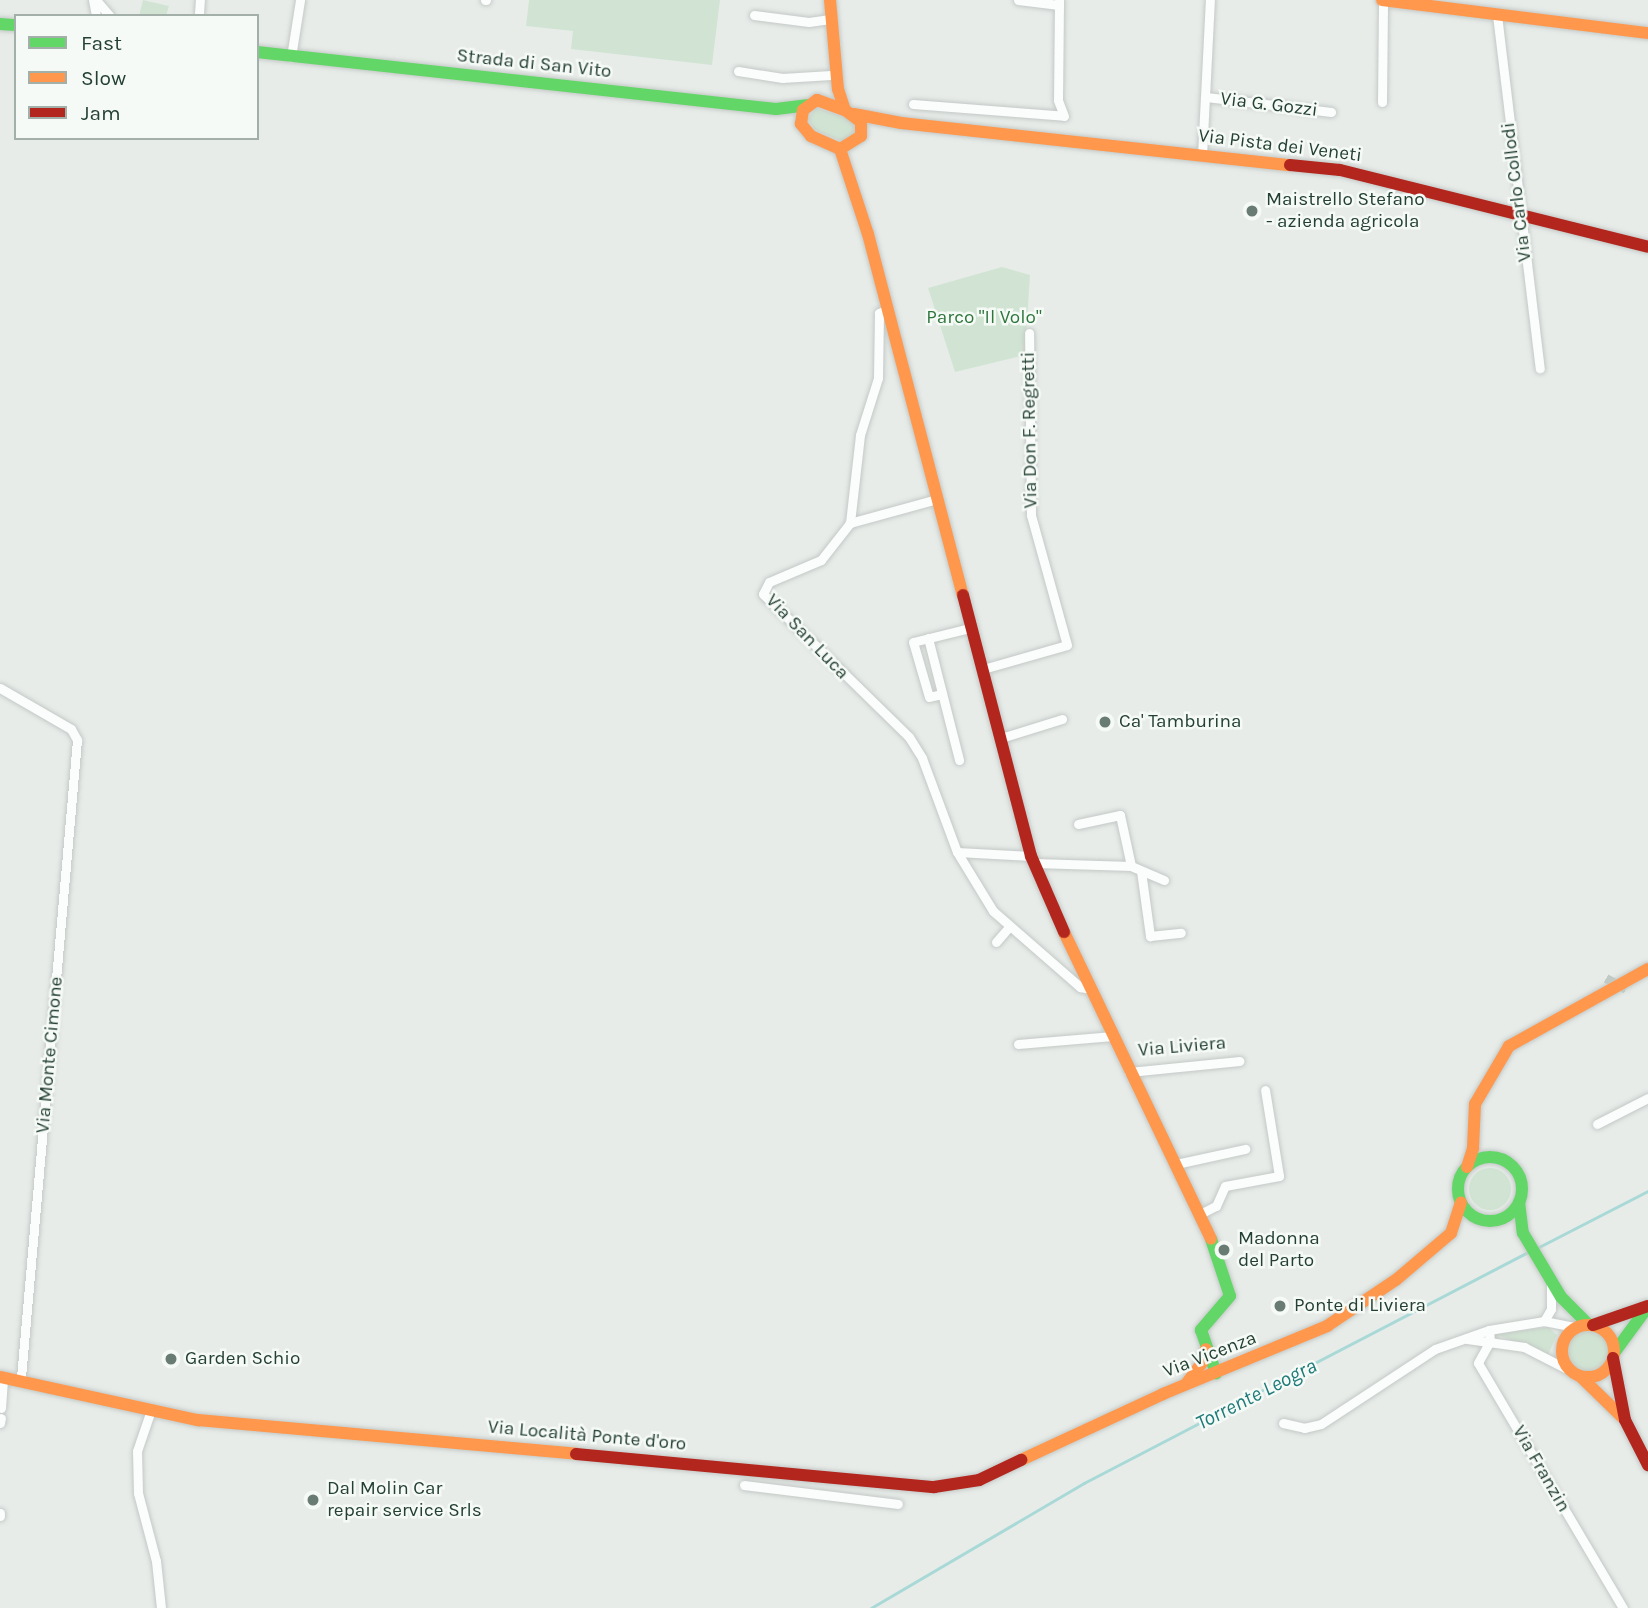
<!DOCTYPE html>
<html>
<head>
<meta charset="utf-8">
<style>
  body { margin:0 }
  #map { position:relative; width:1648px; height:1608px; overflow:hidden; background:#e7ece9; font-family:Karla,sans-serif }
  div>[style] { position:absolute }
  .green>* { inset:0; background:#d1e4d3 }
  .round { border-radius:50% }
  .stream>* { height:2.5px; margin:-1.25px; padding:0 1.25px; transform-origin:1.25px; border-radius:1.25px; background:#a9d9d6 }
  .street-tunnel>* { height:9px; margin-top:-4.5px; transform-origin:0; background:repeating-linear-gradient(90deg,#c0cac5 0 9px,transparent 0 13.5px) }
  .roads { filter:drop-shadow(0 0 2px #c4c9c6) drop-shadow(0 0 2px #c4c9c6) }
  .street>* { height:9px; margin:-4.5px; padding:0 4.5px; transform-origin:4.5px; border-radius:4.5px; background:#fbfcfc }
  .fast>* { height:12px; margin:-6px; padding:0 6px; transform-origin:6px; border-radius:6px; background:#63d668 }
  .fast>.ring { margin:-6px; padding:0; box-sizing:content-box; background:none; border:12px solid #63d668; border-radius:50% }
  .slow>* { height:12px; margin:-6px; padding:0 6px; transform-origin:6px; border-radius:6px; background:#ff974d }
  .slow>.ring { margin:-6px; padding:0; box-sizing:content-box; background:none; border:12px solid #ff974d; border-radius:50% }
  .jam>* { height:12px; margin:-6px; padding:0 6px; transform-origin:6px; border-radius:6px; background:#b3261e }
  .dots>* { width:19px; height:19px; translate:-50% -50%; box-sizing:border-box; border:4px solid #f6faf7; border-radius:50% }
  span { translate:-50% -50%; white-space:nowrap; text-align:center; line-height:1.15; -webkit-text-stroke:5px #f6faf7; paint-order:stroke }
  .street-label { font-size:19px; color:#244033 }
  .poi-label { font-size:19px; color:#244033 }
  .left { translate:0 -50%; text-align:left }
  .park-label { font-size:19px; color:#2f763d }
  .water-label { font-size:21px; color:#1f7b79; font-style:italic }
  .legend { position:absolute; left:14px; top:14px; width:245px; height:126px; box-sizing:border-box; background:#f6faf7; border:2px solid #a2b0a9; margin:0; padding:9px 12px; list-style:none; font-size:21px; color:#244033 }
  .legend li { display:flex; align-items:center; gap:14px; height:35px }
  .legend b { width:35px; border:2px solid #a2b0a9 }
</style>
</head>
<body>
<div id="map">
  <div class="green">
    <i style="clip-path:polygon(143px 0,169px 6px,166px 16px,139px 16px)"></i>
    <i style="clip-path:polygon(529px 0,720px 0,712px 65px,571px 49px,573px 31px,526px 26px)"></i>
    <i style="clip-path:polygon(816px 108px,850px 119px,856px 126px,855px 136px,844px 142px,815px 130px,808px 119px)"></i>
    <i style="clip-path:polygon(1002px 267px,1030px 275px,1025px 355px,955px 372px,928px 288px)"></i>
    <i class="round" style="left:1469px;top:1168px;width:42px;height:42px"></i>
    <i style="clip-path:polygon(1548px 1327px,1557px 1335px,1548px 1355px,1496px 1334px)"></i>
    <i class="round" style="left:1567px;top:1330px;width:42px;height:42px"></i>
  </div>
  <div class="stream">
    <i style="left:1539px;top:1247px;width:123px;rotate:-27.2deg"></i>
    <i style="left:871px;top:1608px;width:247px;rotate:-30.4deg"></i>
    <i style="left:1084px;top:1483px;width:503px;rotate:-27.48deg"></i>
  </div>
  <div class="street-tunnel">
    <i style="left:1606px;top:978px;width:27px;rotate:28deg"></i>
  </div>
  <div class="roads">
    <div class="street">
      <i style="left:93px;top:0;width:16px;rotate:79deg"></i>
      <i style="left:96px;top:0;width:21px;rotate:49deg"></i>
      <i style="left:485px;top:0;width:1px"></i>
      <i style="left:1018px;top:0;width:41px;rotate:7deg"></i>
      <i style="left:199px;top:13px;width:13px;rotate:-86deg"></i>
      <i style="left:754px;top:15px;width:55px;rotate:7.3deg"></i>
      <i style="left:809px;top:22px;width:21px;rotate:-8deg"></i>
      <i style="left:1497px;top:15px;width:356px;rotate:83.1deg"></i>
      <i style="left:291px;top:57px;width:58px;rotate:-81deg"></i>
      <i style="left:738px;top:71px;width:45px;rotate:9deg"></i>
      <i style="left:782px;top:78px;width:49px;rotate:-3.5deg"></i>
      <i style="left:1206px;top:97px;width:126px;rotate:6.8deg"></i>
      <i style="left:1382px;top:102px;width:102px;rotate:-89.4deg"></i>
      <i style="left:913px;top:104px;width:151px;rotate:4.5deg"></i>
      <i style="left:1064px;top:116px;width:17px;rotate:-111deg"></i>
      <i style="left:1058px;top:100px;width:100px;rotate:-89.4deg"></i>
      <i style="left:1202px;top:156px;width:156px;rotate:-87.1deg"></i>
      <i style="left:885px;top:310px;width:7px;rotate:153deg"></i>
      <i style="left:879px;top:313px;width:65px;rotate:90.9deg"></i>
      <i style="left:878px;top:378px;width:60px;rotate:107.5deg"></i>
      <i style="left:860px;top:435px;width:89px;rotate:96.5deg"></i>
      <i style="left:850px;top:523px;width:47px;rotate:128.1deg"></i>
      <i style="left:821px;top:560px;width:56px;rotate:157.1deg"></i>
      <i style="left:769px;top:582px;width:13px;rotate:117deg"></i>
      <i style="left:763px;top:594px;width:204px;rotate:44.4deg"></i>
      <i style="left:909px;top:737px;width:25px;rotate:58deg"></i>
      <i style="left:922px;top:758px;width:100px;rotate:69.6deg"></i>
      <i style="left:957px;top:852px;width:69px;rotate:58.6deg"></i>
      <i style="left:993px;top:911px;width:116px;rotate:41.1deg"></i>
      <i style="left:1080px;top:987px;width:10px;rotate:11deg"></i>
      <i style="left:850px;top:523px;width:90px;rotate:-15.4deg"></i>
      <i style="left:928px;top:638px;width:126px;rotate:75.7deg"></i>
      <i style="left:983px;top:669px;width:87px;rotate:-15.9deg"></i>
      <i style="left:1067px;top:645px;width:135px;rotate:-105.5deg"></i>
      <i style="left:1031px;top:515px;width:182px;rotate:-90.6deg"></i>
      <i style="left:0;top:688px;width:82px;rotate:30deg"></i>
      <i style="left:71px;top:729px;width:13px;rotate:61deg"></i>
      <i style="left:77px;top:740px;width:640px;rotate:95.02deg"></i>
      <i style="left:942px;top:694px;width:13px;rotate:167deg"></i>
      <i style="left:929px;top:697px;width:57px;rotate:-106.2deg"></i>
      <i style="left:913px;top:642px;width:59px;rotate:-13.8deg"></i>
      <i style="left:1001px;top:738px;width:64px;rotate:-17.3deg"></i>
      <i style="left:1078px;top:824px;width:43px;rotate:-12.1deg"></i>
      <i style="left:1120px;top:815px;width:52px;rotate:77.8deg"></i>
      <i style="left:957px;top:852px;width:74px;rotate:3.1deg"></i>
      <i style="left:1035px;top:863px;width:96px;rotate:1.8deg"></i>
      <i style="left:1131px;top:866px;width:36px;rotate:23deg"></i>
      <i style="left:1141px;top:871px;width:66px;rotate:82.1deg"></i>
      <i style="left:1150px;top:936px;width:31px;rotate:-6deg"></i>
      <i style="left:996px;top:942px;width:18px;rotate:-49deg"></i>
      <i style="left:1018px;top:1044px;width:95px;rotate:-4.8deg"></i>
      <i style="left:1129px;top:1072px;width:111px;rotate:-5.7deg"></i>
      <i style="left:1597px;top:1124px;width:57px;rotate:-27deg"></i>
      <i style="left:1176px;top:1164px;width:71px;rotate:-12.3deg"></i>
      <i style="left:1200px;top:1214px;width:18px;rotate:-27deg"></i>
      <i style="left:1216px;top:1206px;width:22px;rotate:-66deg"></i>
      <i style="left:1225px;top:1186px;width:55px;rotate:-10.5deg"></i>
      <i style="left:1279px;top:1176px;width:87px;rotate:-99.2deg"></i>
      <i style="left:1544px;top:1321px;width:33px;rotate:11deg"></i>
      <i style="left:1489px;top:1330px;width:11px;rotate:85deg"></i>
      <i style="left:1490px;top:1341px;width:25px;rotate:119deg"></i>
      <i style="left:1478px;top:1363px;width:285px;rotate:59.4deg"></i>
      <i style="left:1467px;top:1339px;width:58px;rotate:8deg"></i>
      <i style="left:1524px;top:1347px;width:51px;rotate:27.1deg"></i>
      <i style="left:1px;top:1408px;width:31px;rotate:-86deg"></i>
      <i style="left:151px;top:1410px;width:43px;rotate:108.9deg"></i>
      <i style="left:137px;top:1451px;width:42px;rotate:88.6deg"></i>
      <i style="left:138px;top:1493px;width:70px;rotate:75.2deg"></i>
      <i style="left:156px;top:1561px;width:47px;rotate:83.9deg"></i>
      <i style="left:0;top:1423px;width:5px;rotate:-79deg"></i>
      <i style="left:1283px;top:1423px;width:22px;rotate:13deg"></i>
      <i style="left:1304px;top:1428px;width:17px;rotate:-13deg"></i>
      <i style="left:1321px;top:1424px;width:136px;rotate:-33.3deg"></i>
      <i style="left:1435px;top:1349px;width:57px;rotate:-19.4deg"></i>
      <i style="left:1489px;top:1330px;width:56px;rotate:-9.3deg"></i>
      <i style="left:1544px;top:1321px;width:14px;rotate:-60deg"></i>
      <i style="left:1551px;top:1309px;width:24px;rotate:-90deg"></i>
      <i style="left:744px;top:1485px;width:155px;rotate:7deg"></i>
      <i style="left:0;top:1513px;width:3px;rotate:90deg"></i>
    </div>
    <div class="fast">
      <i style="left:0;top:24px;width:16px;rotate:4deg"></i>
      <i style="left:257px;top:52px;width:522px;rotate:6.27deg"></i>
      <i style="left:776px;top:109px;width:31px;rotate:-7deg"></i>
      <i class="ring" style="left:1458px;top:1157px;width:52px;height:52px"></i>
      <i style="left:1519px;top:1202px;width:31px;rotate:83deg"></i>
      <i style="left:1523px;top:1233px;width:74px;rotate:59.3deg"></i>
      <i style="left:1561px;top:1297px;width:38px;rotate:45deg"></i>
      <i style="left:1211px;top:1239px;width:60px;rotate:71.6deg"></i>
      <i style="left:1230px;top:1296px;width:45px;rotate:130.5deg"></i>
      <i style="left:1201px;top:1330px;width:46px;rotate:70.8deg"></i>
      <i style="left:1614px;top:1353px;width:51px;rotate:-53.8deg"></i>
    </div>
    <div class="slow">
      <i style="left:830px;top:0;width:89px;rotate:84.9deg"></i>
      <i style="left:838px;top:89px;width:22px;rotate:72deg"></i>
      <i style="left:845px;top:110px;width:20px;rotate:37deg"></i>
      <i style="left:861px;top:122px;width:14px;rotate:90deg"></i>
      <i style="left:861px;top:136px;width:25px;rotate:148deg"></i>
      <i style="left:840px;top:149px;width:32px;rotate:-156deg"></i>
      <i style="left:811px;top:136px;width:16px;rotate:-130deg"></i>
      <i style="left:801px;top:124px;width:14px;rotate:-82deg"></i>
      <i style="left:803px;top:110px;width:17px;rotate:-36deg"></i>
      <i style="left:817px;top:100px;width:30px;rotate:20deg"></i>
      <i style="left:1382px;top:0;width:268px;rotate:7.1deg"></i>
      <i style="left:854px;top:114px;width:48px;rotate:10.8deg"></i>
      <i style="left:901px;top:123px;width:391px;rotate:6.2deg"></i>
      <i style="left:840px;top:149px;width:89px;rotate:71.8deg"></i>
      <i style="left:868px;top:234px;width:373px;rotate:75.3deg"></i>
      <i style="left:1064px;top:932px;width:340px;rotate:64.4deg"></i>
      <i style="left:1467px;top:1167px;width:20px;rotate:-72deg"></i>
      <i style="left:1473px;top:1148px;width:44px;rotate:-87.4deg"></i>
      <i style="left:1475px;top:1104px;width:67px;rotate:-59.6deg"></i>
      <i style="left:1509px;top:1046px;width:159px;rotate:-29deg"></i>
      <i class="ring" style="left:1562px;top:1325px;width:40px;height:40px"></i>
      <i style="left:0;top:1377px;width:203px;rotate:12.3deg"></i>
      <i style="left:198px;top:1420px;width:380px;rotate:5.1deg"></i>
      <i style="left:1581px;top:1377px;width:57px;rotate:44.3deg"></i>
      <i style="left:1186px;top:1384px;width:30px;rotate:-53deg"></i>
      <i style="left:1204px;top:1360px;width:11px;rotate:-80deg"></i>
      <i style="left:1021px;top:1460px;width:157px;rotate:-24.9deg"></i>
      <i style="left:1163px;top:1394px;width:178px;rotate:-22.5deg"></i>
      <i style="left:1327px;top:1326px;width:84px;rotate:-33.9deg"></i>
      <i style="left:1397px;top:1279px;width:71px;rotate:-40.4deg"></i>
      <i style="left:1451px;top:1233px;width:32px;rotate:-72deg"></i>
    </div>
    <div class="jam">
      <i style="left:1290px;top:165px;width:50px;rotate:5.7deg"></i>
      <i style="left:1340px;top:170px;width:317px;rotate:14deg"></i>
      <i style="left:963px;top:595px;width:270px;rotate:75.4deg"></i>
      <i style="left:1031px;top:856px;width:83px;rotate:66.5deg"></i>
      <i style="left:1593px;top:1325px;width:58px;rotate:-19.1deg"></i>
      <i style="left:1613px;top:1358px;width:63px;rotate:79deg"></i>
      <i style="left:1625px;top:1420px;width:51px;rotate:62.9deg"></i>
      <i style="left:576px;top:1454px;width:360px;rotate:5.3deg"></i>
      <i style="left:934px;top:1487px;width:46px;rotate:-8.8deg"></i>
      <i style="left:979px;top:1480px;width:47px;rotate:-25.5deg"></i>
    </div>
  </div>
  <div class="dots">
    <i style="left:1252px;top:211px;background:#687c73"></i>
    <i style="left:1105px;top:722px;background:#687c73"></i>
    <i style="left:1224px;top:1250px;background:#687c73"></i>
    <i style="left:1280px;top:1306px;background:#687c73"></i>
    <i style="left:171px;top:1359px;background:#687c73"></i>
    <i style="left:313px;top:1500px;background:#687c73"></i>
  </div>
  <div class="street-label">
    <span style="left:534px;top:64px;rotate:6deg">Strada di San Vito</span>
    <span style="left:1269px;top:105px;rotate:7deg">Via G. Gozzi</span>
    <span style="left:1280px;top:146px;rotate:7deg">Via Pista dei Veneti</span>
    <span style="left:1517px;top:192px;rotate:-97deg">Via Carlo Collodi</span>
    <span style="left:1030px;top:430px;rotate:-91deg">Via Don F. Regretti</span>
    <span style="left:807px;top:637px;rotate:46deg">Via San Luca</span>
    <span style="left:1182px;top:1047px;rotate:-5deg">Via Liviera</span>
    <span style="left:50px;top:1055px;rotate:-85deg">Via Monte Cimone</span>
    <span style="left:1210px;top:1355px;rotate:-21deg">Via Vicenza</span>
    <span style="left:587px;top:1436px;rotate:5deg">Via Località Ponte d'oro</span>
    <span style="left:1541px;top:1469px;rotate:60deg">Via Franzin</span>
  </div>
  <div class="poi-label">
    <span class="left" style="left:1266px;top:211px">Maistrello Stefano<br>- azienda agricola</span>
    <span class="left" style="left:1119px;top:722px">Ca' Tamburina</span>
    <span class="left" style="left:1238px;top:1250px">Madonna<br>del Parto</span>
    <span class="left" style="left:1294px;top:1306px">Ponte di Liviera</span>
    <span class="left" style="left:185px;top:1359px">Garden Schio</span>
    <span class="left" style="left:327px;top:1500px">Dal Molin Car<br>repair service Srls</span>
  </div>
  <div class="park-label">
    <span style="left:984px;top:318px">Parco "Il Volo"</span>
  </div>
  <div class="water-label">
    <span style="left:1256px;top:1394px;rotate:-27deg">Torrente Leogra</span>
  </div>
  <ul class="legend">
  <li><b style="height:9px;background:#63d668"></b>Fast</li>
  <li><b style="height:9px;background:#ff974d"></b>Slow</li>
  <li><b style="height:9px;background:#b3261e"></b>Jam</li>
  </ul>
</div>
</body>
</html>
